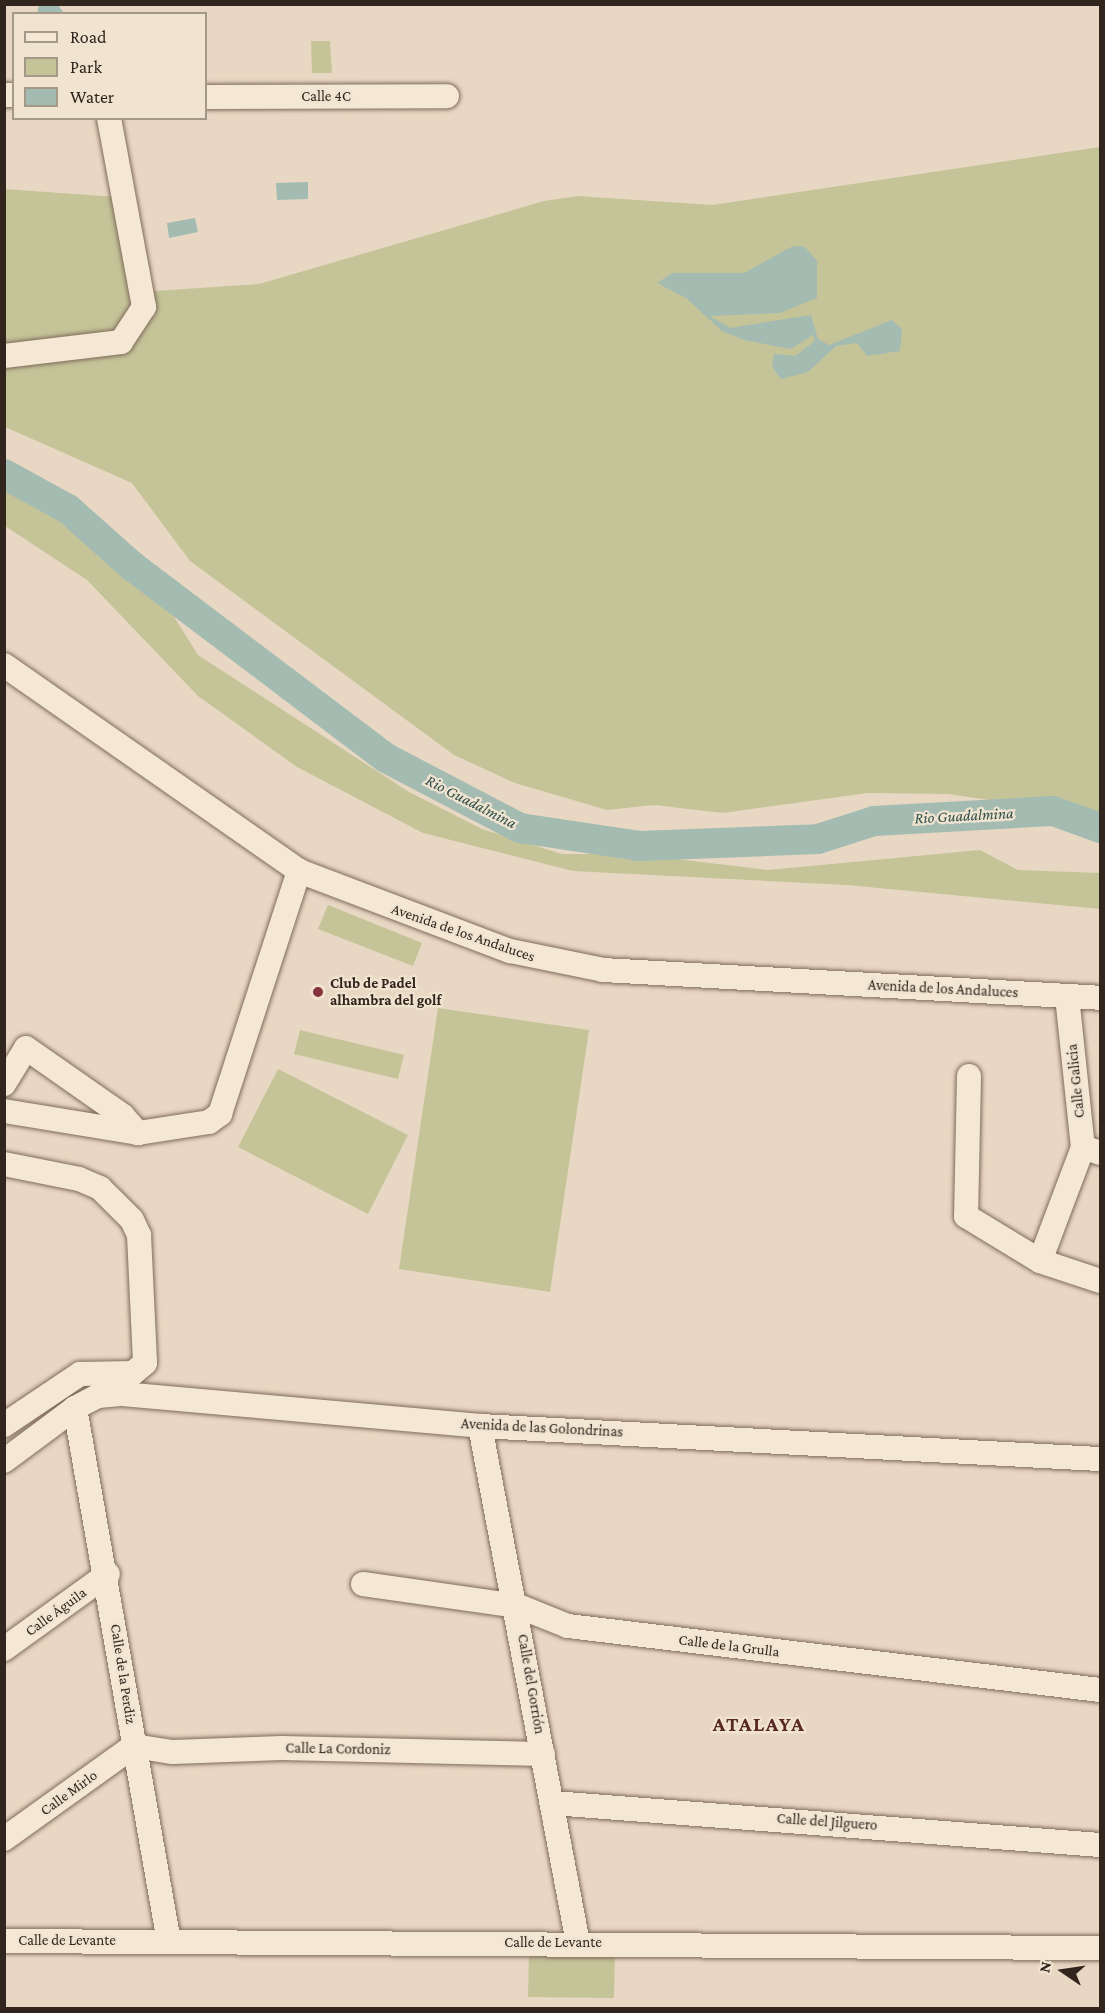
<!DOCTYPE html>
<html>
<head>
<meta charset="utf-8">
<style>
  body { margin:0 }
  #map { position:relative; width:1105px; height:2013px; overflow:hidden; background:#e8d8c3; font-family:"Crimson Pro",serif }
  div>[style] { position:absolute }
  .green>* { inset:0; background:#c4c498 }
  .water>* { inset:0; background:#a4bbb2 }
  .river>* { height:30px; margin:-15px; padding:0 15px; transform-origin:15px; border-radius:15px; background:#a4bbb2 }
  .roads { filter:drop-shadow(0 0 2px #806b5c) drop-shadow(0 0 2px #806b5c) }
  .minor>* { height:24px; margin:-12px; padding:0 12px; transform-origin:12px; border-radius:12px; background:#f4e7d4 }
  .dots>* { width:16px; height:16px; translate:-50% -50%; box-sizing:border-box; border:3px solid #f0e4d1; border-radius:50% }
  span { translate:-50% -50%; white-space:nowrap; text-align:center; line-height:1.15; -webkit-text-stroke:4.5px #f0e4d1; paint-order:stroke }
  .street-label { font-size:15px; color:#31251e }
  .poi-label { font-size:15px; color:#31251e; font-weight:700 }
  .left { translate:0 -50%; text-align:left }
  .water-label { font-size:16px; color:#2f4f4a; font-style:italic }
  .district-label { font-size:21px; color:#592823; font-weight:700; letter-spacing:1.5px }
  .frame { position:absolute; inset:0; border:6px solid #31251e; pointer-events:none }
  .legend { position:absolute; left:12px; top:12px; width:195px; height:108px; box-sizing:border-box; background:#f0e4d1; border:2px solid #a49889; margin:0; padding:8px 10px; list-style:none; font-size:18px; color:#31251e }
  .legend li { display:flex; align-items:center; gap:12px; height:30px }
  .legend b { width:30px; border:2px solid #a49889 }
  .north { position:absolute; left:1033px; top:1941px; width:60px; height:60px; -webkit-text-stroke:4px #f0e4d1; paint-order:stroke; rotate:283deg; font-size:16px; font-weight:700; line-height:24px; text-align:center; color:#31251e }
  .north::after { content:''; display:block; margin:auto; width:21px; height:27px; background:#31251e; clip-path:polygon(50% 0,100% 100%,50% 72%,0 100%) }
</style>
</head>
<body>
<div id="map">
  <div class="green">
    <i style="clip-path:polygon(311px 41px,330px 41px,332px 73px,312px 73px)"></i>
    <i style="clip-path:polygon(1100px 147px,1100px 816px,948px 794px,868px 793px,723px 813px,654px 805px,607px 810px,515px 783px,454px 755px,190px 561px,132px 483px,5px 427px,4px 189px,117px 197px,122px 226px,154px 291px,259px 284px,544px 201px,578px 196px,712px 205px)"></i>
    <i style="clip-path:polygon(4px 458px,49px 511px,144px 569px,198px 655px,409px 792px,482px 829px,562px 854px,636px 854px,768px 870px,980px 850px,1018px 870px,1100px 873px,1100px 909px,847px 885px,573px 871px,423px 833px,297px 767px,198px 696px,87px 580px,5px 526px)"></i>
    <i style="clip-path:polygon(328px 905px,422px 943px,413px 966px,318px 929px)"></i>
    <i style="clip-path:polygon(438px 1008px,589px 1030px,550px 1292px,399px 1269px)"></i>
    <i style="clip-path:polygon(300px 1030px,404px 1055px,398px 1079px,294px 1054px)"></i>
    <i style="clip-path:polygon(278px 1069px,408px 1135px,368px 1214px,238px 1147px)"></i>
    <i style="clip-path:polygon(529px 1952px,615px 1953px,614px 1998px,528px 1997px)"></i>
  </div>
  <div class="water">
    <i style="clip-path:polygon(39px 5px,58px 5px,64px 13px,37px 13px)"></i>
    <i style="clip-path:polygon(308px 182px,308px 199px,277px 200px,276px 183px)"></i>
    <i style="clip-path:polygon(195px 218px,198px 232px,169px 238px,167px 223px)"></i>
    <i style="clip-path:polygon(793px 246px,805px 247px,817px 261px,817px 298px,780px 313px,710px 316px,730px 328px,811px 315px,818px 339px,829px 345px,892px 320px,902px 329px,900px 351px,867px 356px,857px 343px,836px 346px,808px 372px,781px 379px,772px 367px,774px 354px,795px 356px,815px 341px,813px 335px,791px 349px,744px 340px,722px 331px,686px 298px,657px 283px,672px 273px,744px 273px)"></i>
  </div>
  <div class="river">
    <i style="left:4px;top:474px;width:73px;rotate:28.7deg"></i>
    <i style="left:68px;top:509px;width:86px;rotate:41.7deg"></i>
    <i style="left:132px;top:566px;width:318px;rotate:37.1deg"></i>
    <i style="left:386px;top:758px;width:151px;rotate:27.6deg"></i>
    <i style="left:520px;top:828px;width:120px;rotate:8.6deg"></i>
    <i style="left:639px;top:846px;width:179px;rotate:-2.2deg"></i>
    <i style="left:818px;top:839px;width:59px;rotate:-17.8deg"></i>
    <i style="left:874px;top:821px;width:179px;rotate:-3.2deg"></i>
    <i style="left:1053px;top:811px;width:50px;rotate:19.9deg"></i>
  </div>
  <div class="roads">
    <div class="minor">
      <i style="left:4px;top:95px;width:10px"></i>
      <i style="left:206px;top:97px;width:241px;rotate:-0.2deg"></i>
      <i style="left:4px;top:356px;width:118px;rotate:-6.8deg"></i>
      <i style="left:121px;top:342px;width:42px;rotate:-56.7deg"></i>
      <i style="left:144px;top:307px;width:192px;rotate:-100.5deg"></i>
      <i style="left:4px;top:665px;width:360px;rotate:34.9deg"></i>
      <i style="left:299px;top:871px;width:226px;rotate:20.8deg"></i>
      <i style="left:510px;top:951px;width:95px;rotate:11.5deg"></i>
      <i style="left:603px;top:970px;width:498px;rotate:3.2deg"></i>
      <i style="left:1067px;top:996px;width:152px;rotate:84deg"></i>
      <i style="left:1083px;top:1147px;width:18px;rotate:19deg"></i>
      <i style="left:969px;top:1076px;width:140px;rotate:91.2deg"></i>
      <i style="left:966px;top:1216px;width:87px;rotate:31.3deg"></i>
      <i style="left:1040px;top:1261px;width:122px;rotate:-69.3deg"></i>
      <i style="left:4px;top:1084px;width:42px;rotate:-58.6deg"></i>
      <i style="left:26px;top:1048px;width:118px;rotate:35deg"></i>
      <i style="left:123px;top:1116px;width:23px;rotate:49deg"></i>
      <i style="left:4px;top:1111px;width:136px;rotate:9.3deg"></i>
      <i style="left:138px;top:1133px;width:72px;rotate:-8.8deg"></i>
      <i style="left:209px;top:1122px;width:14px;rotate:-36deg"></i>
      <i style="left:220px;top:1114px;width:256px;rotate:-72deg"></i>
      <i style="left:4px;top:1164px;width:76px;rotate:11.3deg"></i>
      <i style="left:79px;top:1179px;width:23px;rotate:23deg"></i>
      <i style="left:100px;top:1188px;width:45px;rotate:45deg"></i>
      <i style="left:132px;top:1220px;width:17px;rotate:65deg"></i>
      <i style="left:139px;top:1235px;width:128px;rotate:87.3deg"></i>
      <i style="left:145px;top:1363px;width:16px;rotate:140deg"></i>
      <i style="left:133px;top:1373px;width:53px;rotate:178.9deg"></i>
      <i style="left:80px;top:1374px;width:92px;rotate:146.1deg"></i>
      <i style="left:1040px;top:1261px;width:63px;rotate:18.4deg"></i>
      <i style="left:75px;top:1408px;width:542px;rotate:80.02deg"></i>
      <i style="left:480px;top:1426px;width:526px;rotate:79.27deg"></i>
      <i style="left:4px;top:1461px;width:89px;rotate:-36.7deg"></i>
      <i style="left:75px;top:1408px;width:26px;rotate:-28deg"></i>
      <i style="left:98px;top:1396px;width:25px;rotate:-5deg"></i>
      <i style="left:123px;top:1394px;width:358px;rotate:5.1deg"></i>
      <i style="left:480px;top:1426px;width:621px;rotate:3.05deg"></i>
      <i style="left:363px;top:1584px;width:157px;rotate:8.1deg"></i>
      <i style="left:518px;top:1606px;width:54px;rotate:21.8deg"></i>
      <i style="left:568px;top:1626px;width:536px;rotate:6.86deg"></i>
      <i style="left:4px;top:1649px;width:128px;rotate:-35.8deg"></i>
      <i style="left:553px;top:1803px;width:549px;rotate:4.39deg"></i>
      <i style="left:4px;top:1839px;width:160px;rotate:-35.6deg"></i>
      <i style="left:134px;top:1746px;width:39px;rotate:9deg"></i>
      <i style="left:173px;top:1752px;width:109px;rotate:-2.1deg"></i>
      <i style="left:282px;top:1748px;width:261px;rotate:1.3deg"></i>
      <i style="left:4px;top:1941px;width:1096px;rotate:0.37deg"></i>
    </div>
  </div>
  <div class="dots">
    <i style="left:318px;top:992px;background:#87333d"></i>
  </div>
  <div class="street-label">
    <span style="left:326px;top:97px">Calle 4C</span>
    <span style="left:463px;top:933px;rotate:19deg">Avenida de los Andaluces</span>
    <span style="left:943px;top:989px;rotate:3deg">Avenida de los Andaluces</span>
    <span style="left:1076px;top:1081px;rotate:-96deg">Calle Galicia</span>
    <span style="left:542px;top:1428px;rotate:3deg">Avenida de las Golondrinas</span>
    <span style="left:56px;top:1612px;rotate:-36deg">Calle Águila</span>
    <span style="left:729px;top:1646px;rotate:7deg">Calle de la Grulla</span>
    <span style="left:123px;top:1674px;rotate:81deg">Calle de la Perdiz</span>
    <span style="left:531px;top:1684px;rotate:80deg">Calle del Gorrión</span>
    <span style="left:338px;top:1749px;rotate:1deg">Calle La Cordoniz</span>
    <span style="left:69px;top:1793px;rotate:-36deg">Calle Mirlo</span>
    <span style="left:827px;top:1822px;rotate:4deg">Calle del Jilguero</span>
    <span style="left:67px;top:1941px">Calle de Levante</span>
    <span style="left:553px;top:1943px">Calle de Levante</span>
  </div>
  <div class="poi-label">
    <span class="left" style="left:330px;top:992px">Club de Padel<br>alhambra del golf</span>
  </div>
  <div class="water-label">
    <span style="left:471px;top:802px;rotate:27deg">Rio Guadalmina</span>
    <span style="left:964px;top:816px;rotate:-3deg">Rio Guadalmina</span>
  </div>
  <div class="district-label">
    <span style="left:759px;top:1724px">ATALAYA</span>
  </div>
  <div class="frame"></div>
  <ul class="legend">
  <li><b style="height:8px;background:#f4e7d4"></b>Road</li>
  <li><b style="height:16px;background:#c4c498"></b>Park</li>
  <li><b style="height:16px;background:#a4bbb2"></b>Water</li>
  </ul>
  <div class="north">N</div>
</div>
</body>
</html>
